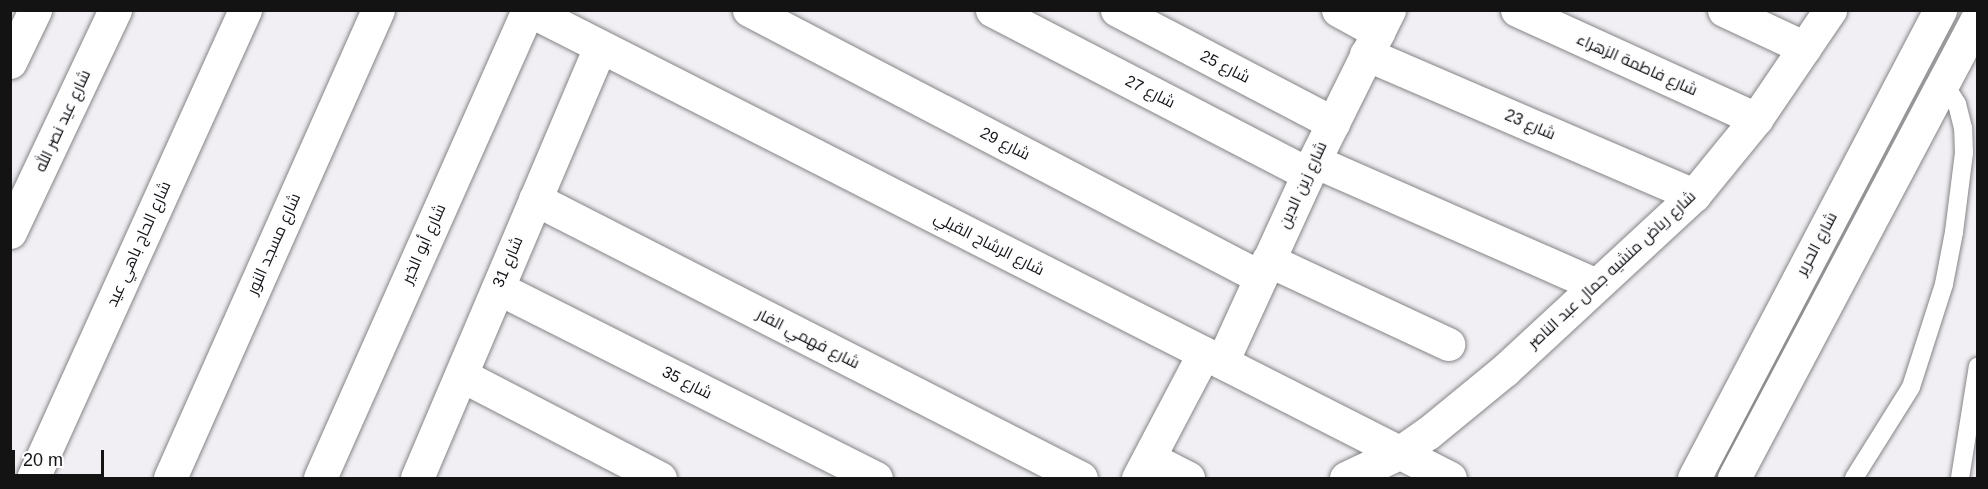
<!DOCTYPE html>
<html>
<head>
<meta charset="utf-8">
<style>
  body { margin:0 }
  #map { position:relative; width:1988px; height:489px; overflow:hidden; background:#f1eff3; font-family:Arial,Cairo,sans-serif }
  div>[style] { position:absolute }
  .roads { filter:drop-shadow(0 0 2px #858487) drop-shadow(0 0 2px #858487) }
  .service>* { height:18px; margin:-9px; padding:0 9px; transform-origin:9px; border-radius:9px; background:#fff }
  .minor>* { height:33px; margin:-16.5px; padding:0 16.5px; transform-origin:16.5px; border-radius:16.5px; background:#fff }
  span { translate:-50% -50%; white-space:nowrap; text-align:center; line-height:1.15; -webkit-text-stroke:4.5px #fefdff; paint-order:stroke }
  .street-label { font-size:16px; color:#141314 }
  .frame { position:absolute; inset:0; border:12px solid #141314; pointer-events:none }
  .scale { position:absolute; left:12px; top:450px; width:92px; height:27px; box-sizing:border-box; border:3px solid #141314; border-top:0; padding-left:8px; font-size:18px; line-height:21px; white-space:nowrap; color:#141314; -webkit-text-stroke:4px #fefdff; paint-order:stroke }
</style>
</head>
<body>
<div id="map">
  <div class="roads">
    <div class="service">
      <i style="left:1854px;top:478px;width:107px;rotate:-57.9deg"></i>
      <i style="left:1911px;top:387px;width:108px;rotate:-72.2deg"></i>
      <i style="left:1944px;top:284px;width:53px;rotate:-79.1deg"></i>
      <i style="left:1954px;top:232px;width:80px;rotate:-82.8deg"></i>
      <i style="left:1964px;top:153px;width:25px;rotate:-92deg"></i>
      <i style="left:1963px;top:128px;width:25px;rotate:-104deg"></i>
      <i style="left:1957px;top:104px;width:25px;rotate:-122deg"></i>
      <i style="left:1960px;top:478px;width:113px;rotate:-80.9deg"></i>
    </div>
    <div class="minor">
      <i style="left:529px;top:10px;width:1033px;rotate:26.94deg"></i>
      <i style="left:749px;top:10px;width:577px;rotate:27.59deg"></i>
      <i style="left:992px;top:10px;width:356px;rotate:27.4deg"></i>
      <i style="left:1117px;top:10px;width:244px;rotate:27.6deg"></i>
      <i style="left:1338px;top:10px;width:46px;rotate:28.8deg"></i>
      <i style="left:1517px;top:10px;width:263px;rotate:24.5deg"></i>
      <i style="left:1724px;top:10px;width:89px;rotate:25.1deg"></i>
      <i style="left:1366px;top:54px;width:357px;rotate:23.3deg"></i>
      <i style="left:10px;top:62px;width:58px;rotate:-64.3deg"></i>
      <i style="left:1314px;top:161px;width:308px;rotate:23.7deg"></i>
      <i style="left:535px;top:199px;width:613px;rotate:27.07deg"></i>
      <i style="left:10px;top:232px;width:246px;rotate:-64.7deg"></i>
      <i style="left:1268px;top:260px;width:199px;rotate:25deg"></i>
      <i style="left:498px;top:288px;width:423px;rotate:26.7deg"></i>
      <i style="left:1222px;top:362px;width:221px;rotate:-65.4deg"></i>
      <i style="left:1314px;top:161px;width:169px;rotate:-63.6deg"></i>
      <i style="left:461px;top:375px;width:224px;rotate:27.4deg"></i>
      <i style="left:1149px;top:458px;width:44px;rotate:27.1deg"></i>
      <i style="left:33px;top:478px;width:514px;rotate:-65.63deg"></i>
      <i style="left:170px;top:478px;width:512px;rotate:-66.04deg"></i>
      <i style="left:320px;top:478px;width:512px;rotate:-66.04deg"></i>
      <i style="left:417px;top:478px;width:468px;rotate:-67deg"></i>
      <i style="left:1138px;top:478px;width:141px;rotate:-62.2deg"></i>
      <i style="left:1346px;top:478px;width:59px;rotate:-25.3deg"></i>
      <i style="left:1399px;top:453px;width:35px;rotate:-35deg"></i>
      <i style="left:1428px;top:433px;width:99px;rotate:-39.3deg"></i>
      <i style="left:1505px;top:370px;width:258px;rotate:-42.8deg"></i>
      <i style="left:1694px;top:195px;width:98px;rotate:-50.8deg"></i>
      <i style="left:1756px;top:119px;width:132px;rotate:-55.8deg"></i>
      <i style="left:1694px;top:478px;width:529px;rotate:-62.27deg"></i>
      <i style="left:1734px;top:478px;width:522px;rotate:-62.11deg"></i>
    </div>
  </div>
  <div class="street-label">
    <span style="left:1637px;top:65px;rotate:24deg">شارع فاطمة الزهراء</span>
    <span style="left:1225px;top:67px;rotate:27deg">شارع 25</span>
    <span style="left:1150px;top:92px;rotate:27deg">شارع 27</span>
    <span style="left:63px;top:121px;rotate:-65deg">شارع عيد نصر الله</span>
    <span style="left:1530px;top:125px;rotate:23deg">شارع 23</span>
    <span style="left:1005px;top:144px;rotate:27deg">شارع 29</span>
    <span style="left:1303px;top:185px;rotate:-65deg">شارع زين الدين</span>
    <span style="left:139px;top:244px;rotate:-66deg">شارع الحاج باهي عيد</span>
    <span style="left:274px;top:244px;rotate:-66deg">شارع مسجد النور</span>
    <span style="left:424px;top:244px;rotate:-66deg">شارع أبو الخير</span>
    <span style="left:989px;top:244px;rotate:27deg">شارع الرشاح القبلي</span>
    <span style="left:1817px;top:244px;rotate:-62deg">شارع الحرير</span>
    <span style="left:508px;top:262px;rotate:-67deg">شارع 31</span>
    <span style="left:1612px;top:270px;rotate:-43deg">شارع رياض منشيه جمال عبد الناصر</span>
    <span style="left:808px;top:339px;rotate:27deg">شارع فهمي الفار</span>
    <span style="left:687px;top:383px;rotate:27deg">شارع 35</span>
  </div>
  <div class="frame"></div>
  <div class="scale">20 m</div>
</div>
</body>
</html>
